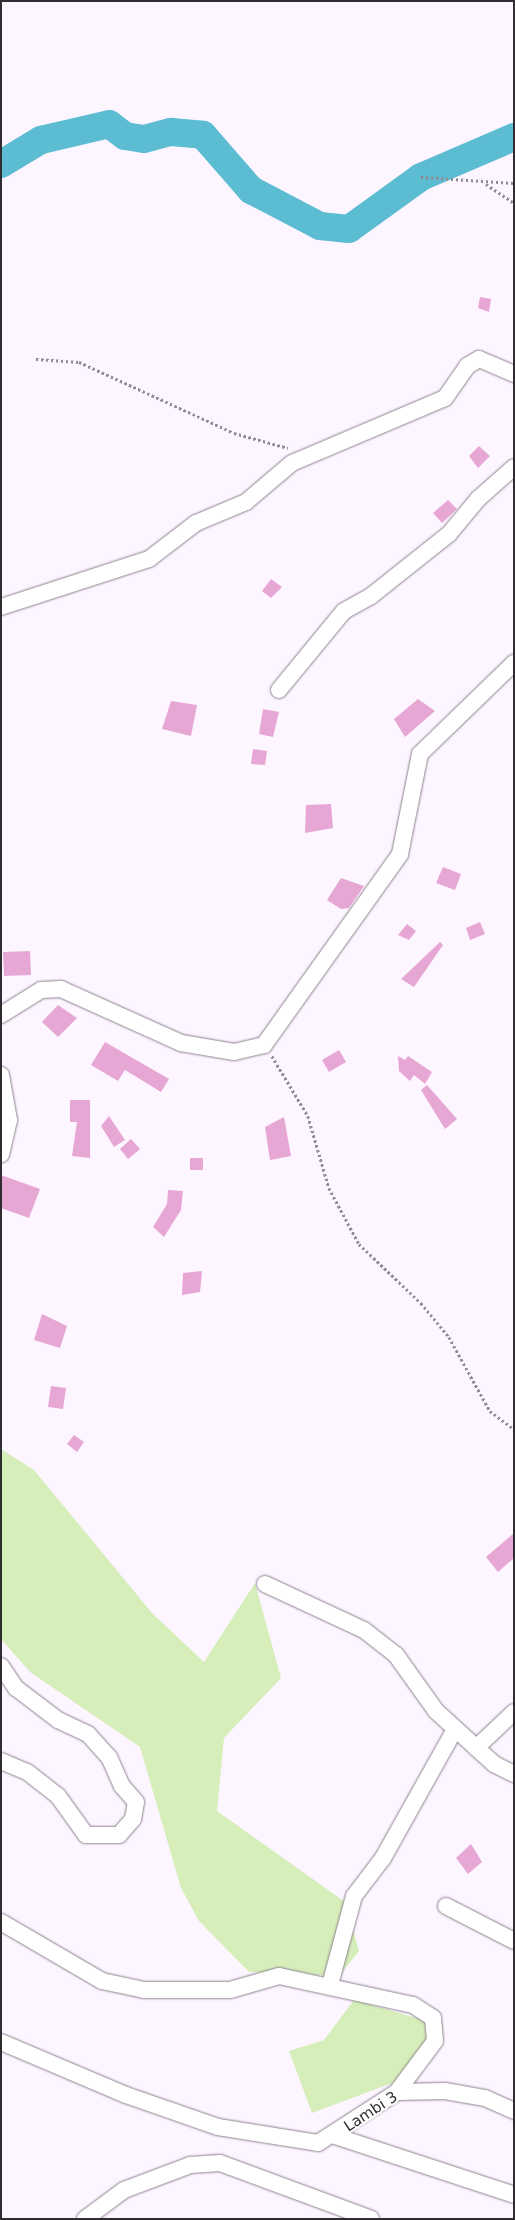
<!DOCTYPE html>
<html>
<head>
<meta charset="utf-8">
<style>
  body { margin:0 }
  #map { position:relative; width:515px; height:2220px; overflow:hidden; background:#fdf5ff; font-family:"DejaVu Sans",sans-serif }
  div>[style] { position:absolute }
  .green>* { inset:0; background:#d6eeb9 }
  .river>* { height:28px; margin:-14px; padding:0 14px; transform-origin:14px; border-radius:14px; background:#5cbcd2 }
  .building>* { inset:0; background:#e7a7d5 }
  .path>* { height:2.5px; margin-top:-1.25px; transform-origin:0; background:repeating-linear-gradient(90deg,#918b92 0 2.5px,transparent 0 5px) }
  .roads { filter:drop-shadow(0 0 1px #8c838e) drop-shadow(0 0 1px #8c838e) }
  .minor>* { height:16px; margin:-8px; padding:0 8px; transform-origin:8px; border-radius:8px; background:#fff }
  span { translate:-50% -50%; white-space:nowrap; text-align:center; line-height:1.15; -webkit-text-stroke:4px #fff; paint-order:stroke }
  .street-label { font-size:15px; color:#302c31 }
  .frame { position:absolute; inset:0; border:2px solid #302c31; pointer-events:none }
</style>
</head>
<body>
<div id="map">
  <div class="green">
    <i style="clip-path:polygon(1px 1449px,34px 1470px,152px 1613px,204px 1662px,255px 1583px,281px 1678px,224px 1738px,217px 1811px,345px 1902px,359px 1951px,339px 1976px,249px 1972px,199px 1921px,181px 1888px,140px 1747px,30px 1672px,1px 1639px)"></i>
    <i style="clip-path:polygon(354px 2000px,430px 2022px,430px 2039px,403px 2079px,312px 2113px,289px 2051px,324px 2040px)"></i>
  </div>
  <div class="river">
    <i style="left:1px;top:164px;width:47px;rotate:-31deg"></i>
    <i style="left:41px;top:140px;width:70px;rotate:-13.2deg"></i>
    <i style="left:109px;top:124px;width:20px;rotate:37deg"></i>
    <i style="left:125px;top:136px;width:19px;rotate:9deg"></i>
    <i style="left:144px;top:139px;width:28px;rotate:-15deg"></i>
    <i style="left:171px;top:132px;width:32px;rotate:5deg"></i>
    <i style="left:203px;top:135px;width:73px;rotate:48.9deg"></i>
    <i style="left:251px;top:190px;width:78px;rotate:27.6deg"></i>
    <i style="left:320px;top:226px;width:29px;rotate:6deg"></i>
    <i style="left:349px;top:229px;width:89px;rotate:-35.8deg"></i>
    <i style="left:421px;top:177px;width:101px;rotate:-23.3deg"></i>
  </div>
  <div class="building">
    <i style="clip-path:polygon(480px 297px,491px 299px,489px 312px,478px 308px)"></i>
    <i style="clip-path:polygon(479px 446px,490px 456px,478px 468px,469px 456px)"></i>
    <i style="clip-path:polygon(448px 500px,457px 509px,442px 523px,433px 513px)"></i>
    <i style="clip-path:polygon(271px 579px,282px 587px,271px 598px,262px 591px)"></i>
    <i style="clip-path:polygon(418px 699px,435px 711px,405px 737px,394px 719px)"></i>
    <i style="clip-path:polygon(171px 701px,197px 705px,191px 736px,162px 729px)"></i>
    <i style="clip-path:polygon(263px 709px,279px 712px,273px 737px,259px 734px)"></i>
    <i style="clip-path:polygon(253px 749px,267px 751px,265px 765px,251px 764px)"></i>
    <i style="clip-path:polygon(331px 804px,333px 828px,305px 833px,306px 805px)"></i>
    <i style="clip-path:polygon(443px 867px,461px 874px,455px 890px,436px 883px)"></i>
    <i style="clip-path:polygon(341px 878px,364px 886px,349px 908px,341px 909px,327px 900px)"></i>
    <i style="clip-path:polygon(480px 922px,485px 934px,470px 940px,466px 928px)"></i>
    <i style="clip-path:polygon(407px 924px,416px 931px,409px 940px,398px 935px)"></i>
    <i style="clip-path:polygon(440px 942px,443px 945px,414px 987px,401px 979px)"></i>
    <i style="clip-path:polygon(30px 951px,31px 975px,4px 976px,3px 952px)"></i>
    <i style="clip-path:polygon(58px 1005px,77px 1018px,58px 1037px,42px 1022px)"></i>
    <i style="clip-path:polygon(105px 1042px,169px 1079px,161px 1092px,125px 1070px,118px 1081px,91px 1065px)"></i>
    <i style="clip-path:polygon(339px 1050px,346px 1062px,329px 1072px,322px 1060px)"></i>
    <i style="clip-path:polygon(398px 1056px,405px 1060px,408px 1056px,432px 1072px,425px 1084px,414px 1075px,410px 1081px,399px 1071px)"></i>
    <i style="clip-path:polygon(427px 1085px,457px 1119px,445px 1129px,421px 1090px)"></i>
    <i style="clip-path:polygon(70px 1100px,90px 1100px,90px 1158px,72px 1156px,77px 1122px,70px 1122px)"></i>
    <i style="clip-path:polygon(109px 1116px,125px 1140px,114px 1147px,101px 1126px)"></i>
    <i style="clip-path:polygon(284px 1117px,291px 1156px,270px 1160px,265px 1127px)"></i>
    <i style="clip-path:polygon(131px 1139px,140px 1149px,128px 1159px,120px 1149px)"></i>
    <i style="clip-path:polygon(190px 1158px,203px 1158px,203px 1170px,190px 1170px)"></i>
    <i style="clip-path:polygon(1px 1175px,40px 1189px,29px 1218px,1px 1208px)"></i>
    <i style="clip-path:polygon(168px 1190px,183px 1191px,181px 1210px,164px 1237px,153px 1227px,167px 1204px)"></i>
    <i style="clip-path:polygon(202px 1271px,200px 1292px,182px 1295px,183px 1273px)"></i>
    <i style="clip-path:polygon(42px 1314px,67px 1326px,60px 1348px,34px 1340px)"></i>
    <i style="clip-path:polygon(51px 1386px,66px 1388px,63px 1409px,48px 1407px)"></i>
    <i style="clip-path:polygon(74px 1435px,84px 1442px,77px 1452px,67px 1444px)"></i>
    <i style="clip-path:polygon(514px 1533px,514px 1558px,498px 1572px,486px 1557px)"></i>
    <i style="clip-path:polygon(471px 1844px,482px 1862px,468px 1874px,456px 1858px)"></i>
  </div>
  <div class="path">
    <i style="left:421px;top:177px;width:93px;rotate:3.7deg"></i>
    <i style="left:486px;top:184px;width:34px;rotate:34deg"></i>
    <i style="left:36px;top:359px;width:43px;rotate:4deg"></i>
    <i style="left:79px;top:362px;width:170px;rotate:24.6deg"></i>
    <i style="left:234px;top:433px;width:56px;rotate:15.5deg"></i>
    <i style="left:272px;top:1056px;width:70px;rotate:59deg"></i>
    <i style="left:308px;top:1116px;width:75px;rotate:73.7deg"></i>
    <i style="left:329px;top:1188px;width:64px;rotate:61.8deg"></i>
    <i style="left:359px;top:1244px;width:86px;rotate:43.6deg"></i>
    <i style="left:421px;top:1303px;width:44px;rotate:50.5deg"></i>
    <i style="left:449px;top:1337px;width:85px;rotate:61deg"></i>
    <i style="left:490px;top:1411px;width:30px;rotate:37deg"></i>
  </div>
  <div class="roads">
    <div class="minor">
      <i style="left:1px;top:607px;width:156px;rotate:-18deg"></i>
      <i style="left:149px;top:559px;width:59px;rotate:-37.5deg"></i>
      <i style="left:196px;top:523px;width:54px;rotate:-22.8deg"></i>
      <i style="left:246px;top:502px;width:60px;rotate:-40.3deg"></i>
      <i style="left:292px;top:463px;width:166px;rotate:-23deg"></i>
      <i style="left:445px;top:398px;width:39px;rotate:-55deg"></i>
      <i style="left:467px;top:366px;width:14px;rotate:-30deg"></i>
      <i style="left:479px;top:359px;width:38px;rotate:23deg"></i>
      <i style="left:279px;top:690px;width:102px;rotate:-50.6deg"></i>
      <i style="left:344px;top:611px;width:31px;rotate:-29deg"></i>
      <i style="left:371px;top:596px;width:100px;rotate:-38.5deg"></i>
      <i style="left:449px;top:534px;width:45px;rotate:-50.4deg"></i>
      <i style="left:478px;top:499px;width:48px;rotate:-41.6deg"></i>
      <i style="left:1px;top:1015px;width:47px;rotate:-32deg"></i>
      <i style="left:41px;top:990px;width:20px;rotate:-3deg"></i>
      <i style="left:61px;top:989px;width:132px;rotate:24.2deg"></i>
      <i style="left:181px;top:1043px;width:54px;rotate:9.6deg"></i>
      <i style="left:234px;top:1052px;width:31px;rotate:-13deg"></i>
      <i style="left:264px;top:1045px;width:234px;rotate:-54.5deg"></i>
      <i style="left:400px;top:854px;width:102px;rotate:-78.7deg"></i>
      <i style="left:420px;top:754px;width:131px;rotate:-44.1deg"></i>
      <i style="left:1px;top:1075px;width:46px;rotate:79.9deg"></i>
      <i style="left:9px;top:1120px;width:35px;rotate:103deg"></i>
      <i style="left:265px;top:1584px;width:109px;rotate:24.9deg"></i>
      <i style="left:364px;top:1630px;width:41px;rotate:38deg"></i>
      <i style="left:396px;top:1655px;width:69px;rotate:54.5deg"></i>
      <i style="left:436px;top:1711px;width:79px;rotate:42.4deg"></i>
      <i style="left:494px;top:1764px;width:22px;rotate:27deg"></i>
      <i style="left:1px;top:1666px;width:27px;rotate:56deg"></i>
      <i style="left:16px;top:1688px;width:53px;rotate:37.3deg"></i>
      <i style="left:58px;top:1720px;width:33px;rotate:25deg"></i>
      <i style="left:88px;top:1734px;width:31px;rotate:48deg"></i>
      <i style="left:109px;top:1757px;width:32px;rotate:66deg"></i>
      <i style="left:122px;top:1786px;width:21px;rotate:49deg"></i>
      <i style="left:136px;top:1802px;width:17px;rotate:100deg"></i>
      <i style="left:133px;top:1819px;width:21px;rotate:131deg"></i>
      <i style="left:119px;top:1835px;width:33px;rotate:180deg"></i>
      <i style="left:86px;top:1835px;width:48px;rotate:-125.7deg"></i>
      <i style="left:58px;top:1796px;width:39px;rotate:-142deg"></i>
      <i style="left:27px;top:1772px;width:28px;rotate:-157deg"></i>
      <i style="left:476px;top:1748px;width:52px;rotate:-43.5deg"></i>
      <i style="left:446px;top:1906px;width:76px;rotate:27.2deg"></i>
      <i style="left:1px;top:1922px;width:117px;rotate:30.3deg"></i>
      <i style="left:102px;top:1981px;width:43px;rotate:12.1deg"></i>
      <i style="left:144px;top:1990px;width:86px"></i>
      <i style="left:230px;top:1990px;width:51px;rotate:-15.9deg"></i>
      <i style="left:279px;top:1976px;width:137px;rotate:12.2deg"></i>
      <i style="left:413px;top:2005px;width:24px;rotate:33deg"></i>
      <i style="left:433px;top:2018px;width:23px;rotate:85deg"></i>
      <i style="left:435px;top:2041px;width:64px;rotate:126.7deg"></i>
      <i style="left:330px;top:1985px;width:92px;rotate:-74.9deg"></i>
      <i style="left:354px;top:1896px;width:48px;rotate:-52.7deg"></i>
      <i style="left:383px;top:1858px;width:148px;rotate:-60.8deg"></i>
      <i style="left:1px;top:2042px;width:136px;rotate:23deg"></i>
      <i style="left:126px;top:2095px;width:97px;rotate:19.2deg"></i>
      <i style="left:218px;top:2127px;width:101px;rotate:9.1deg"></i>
      <i style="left:318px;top:2143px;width:94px;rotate:-32.8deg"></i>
      <i style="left:397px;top:2092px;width:48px;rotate:-1.2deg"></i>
      <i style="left:445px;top:2091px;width:41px;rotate:9.9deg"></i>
      <i style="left:485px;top:2098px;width:32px;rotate:24deg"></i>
      <i style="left:335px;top:2136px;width:188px;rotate:18.2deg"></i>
      <i style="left:85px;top:2219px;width:49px;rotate:-36.6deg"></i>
      <i style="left:124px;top:2190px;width:71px;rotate:-20.7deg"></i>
      <i style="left:190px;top:2165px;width:30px;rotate:-4deg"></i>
      <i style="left:220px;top:2163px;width:161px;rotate:20.3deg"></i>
    </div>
  </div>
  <div class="street-label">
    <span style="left:371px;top:2112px;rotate:-33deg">Lambi 3</span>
  </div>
  <div class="frame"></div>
</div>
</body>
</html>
